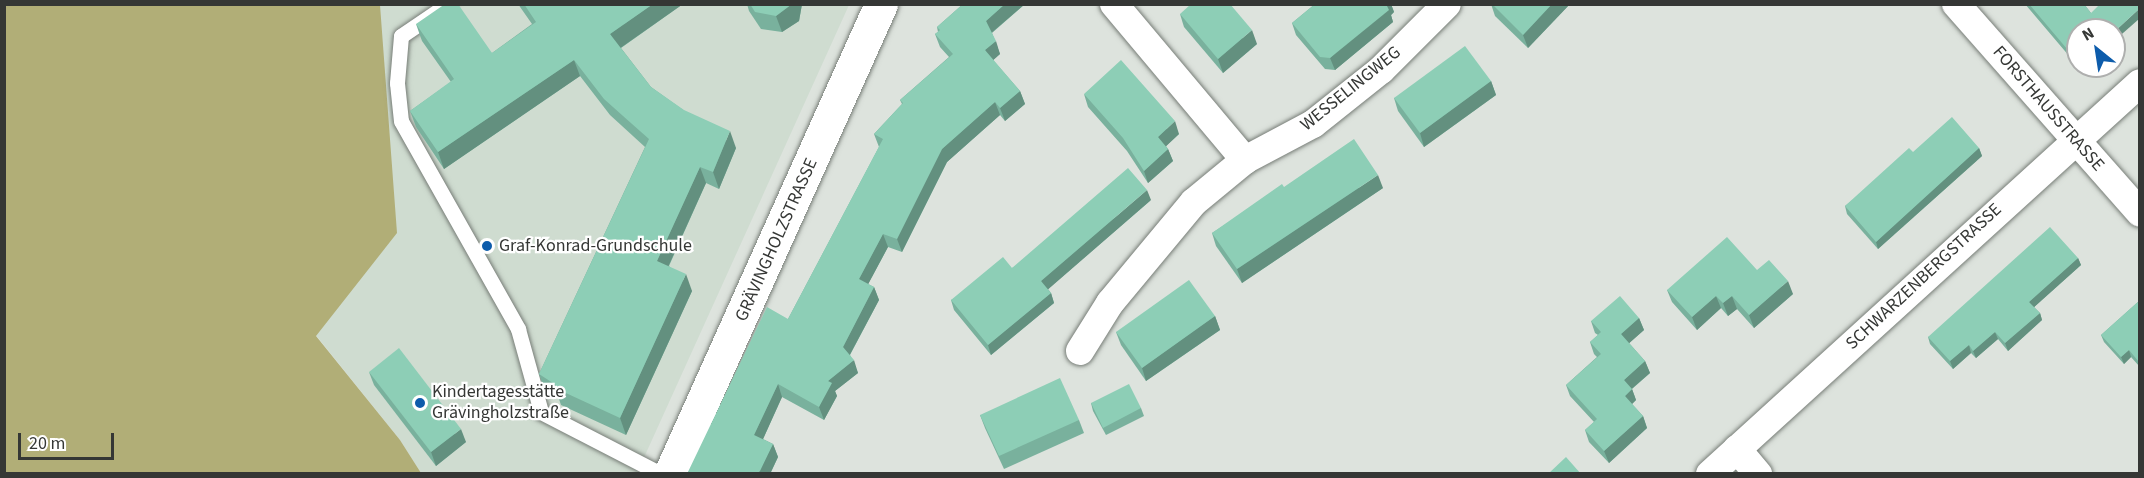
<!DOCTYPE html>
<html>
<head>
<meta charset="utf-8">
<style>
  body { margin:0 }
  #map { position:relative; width:2144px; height:478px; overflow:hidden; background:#dde3dd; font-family:"Source Sans 3",sans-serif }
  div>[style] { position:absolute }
  .built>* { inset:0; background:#cfdcd0 }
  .forest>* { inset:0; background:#b1ae77 }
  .roads { filter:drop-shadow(0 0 2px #777d77) drop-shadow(0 0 2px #777d77) }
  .service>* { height:15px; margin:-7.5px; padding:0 7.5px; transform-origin:7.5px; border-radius:7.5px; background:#fff }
  .minor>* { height:28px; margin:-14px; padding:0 14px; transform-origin:14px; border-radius:14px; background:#fff }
  .secondary>* { height:33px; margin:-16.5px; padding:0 16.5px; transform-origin:16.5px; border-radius:16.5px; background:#fff }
  .wall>* { inset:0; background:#79b19d }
  .shaded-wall>* { inset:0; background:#63907f }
  .building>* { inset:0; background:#8dceb6 }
  .dots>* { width:16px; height:16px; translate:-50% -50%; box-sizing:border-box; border:3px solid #fff; border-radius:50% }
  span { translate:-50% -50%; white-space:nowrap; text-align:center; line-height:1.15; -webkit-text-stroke:4.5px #fff; paint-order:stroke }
  .street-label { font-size:18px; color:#353735 }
  .poi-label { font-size:18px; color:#353735 }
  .left { translate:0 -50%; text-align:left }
  .frame { position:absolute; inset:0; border:6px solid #353735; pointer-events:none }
  .north { position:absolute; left:2066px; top:18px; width:60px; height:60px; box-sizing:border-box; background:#fff; border:2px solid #aeafae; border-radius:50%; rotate:330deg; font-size:16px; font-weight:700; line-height:24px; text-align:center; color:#353735 }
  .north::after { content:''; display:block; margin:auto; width:21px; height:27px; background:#0d5cab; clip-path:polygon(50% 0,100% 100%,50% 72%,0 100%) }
  .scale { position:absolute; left:18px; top:433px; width:96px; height:27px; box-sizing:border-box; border:3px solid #353735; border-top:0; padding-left:8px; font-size:18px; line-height:21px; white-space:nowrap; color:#353735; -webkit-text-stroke:4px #fff; paint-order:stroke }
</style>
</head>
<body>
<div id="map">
  <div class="built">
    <i style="clip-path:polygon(348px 5px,849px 5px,637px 473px,421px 473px,400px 440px,283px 294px)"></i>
  </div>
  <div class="forest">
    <i style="clip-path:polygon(4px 5px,380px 5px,397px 233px,316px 336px,400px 440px,421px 473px,5px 473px)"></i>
  </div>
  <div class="roads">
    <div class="service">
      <i style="left:448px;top:4px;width:57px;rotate:145.8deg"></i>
      <i style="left:401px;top:36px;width:47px;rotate:94.9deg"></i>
      <i style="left:397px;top:83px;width:38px;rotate:84deg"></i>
      <i style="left:401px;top:121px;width:239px;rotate:60.6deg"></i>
      <i style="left:518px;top:329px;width:86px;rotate:74.5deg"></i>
      <i style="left:541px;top:412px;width:135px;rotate:27.3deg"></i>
    </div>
    <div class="minor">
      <i style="left:1114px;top:4px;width:204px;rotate:50deg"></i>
      <i style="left:1245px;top:160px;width:77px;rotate:-27.9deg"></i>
      <i style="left:1313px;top:124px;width:87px;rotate:-38.5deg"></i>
      <i style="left:1381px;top:70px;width:93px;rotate:-45deg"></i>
      <i style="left:1956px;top:4px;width:278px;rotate:48.6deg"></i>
      <i style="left:1080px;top:351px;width:57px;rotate:-58deg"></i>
      <i style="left:1110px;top:303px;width:131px;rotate:-50.3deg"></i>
      <i style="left:1194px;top:202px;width:66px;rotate:-39.5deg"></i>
      <i style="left:1737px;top:449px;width:33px;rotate:50deg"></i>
      <i style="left:1710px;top:474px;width:581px;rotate:-42.28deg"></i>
    </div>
    <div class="secondary">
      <i style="left:670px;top:474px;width:515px;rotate:-65.82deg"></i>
    </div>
  </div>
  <div class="wall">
    <i style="clip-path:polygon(518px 4px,683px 4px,621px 48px,651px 87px,736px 148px,719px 189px,706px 183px,669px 266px,692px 291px,626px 435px,561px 405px,559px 399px,545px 391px,539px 374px,645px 147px,610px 115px,580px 76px,444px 169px,416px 127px,410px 111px,451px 82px,422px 41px,416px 24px,492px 53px,532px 24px)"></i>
    <i style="clip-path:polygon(747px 4px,802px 4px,799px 21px,782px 32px,761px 29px,749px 11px)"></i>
    <i style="clip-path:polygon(963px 4px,1025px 4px,992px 33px,1000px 54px,993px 60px,1020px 91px,1025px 104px,1005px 121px,1000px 115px,947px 162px,902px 252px,888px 247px,868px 284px,874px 287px,879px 300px,850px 355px,858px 373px,835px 391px,837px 396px,824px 420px,782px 397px,763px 439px,773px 444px,778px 457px,770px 474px,687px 474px,788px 319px,879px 147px,874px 134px,902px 104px,900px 100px,949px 57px,940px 47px,935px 34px,938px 32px,937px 27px)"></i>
    <i style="clip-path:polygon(1315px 4px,1391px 4px,1394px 12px,1391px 15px,1393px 22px,1335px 70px,1325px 69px,1296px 35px,1292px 23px)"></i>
    <i style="clip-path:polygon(1491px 4px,1570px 4px,1528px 48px,1495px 16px)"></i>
    <i style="clip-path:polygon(2025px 4px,2084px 4px,2091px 13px,2078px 30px,2078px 66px,2086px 66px,2081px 70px)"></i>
    <i style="clip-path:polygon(1180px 14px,1257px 44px,1223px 73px,1184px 27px)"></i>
    <i style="clip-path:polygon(1491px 81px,1496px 95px,1424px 147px,1398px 111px,1394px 98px)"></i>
    <i style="clip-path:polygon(1084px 94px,1179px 134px,1166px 146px,1168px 149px,1173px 161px,1148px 183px,1127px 151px,1088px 107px)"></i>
    <i style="clip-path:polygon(1979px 148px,1982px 156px,1878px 249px,1847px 214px,1845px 206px,1913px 152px)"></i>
    <i style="clip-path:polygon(1284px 187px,1383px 188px,1242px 283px,1216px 246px,1212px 233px)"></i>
    <i style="clip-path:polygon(1151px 200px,1048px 289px,1051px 293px,1054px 303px,991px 355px,954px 310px,951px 300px,1012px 268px)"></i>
    <i style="clip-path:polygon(2078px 258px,2081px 265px,2034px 307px,2040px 313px,2042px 320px,2008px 351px,1998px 339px,1976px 358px,1971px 353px,1953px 369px,1930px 344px,1928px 337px)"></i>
    <i style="clip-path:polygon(1757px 270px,1793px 294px,1754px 328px,1737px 309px,1728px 316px,1721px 308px,1697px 330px,1672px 302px,1667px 290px)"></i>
    <i style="clip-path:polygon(2139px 301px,2139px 366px,2131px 357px,2124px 364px,2104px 342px,2101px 335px)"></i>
    <i style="clip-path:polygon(1215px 316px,1220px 330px,1146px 381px,1121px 345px,1116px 332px)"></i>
    <i style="clip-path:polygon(1639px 318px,1644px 330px,1629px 343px,1645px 361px,1650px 373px,1632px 389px,1636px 400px,1632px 404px,1643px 416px,1647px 428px,1609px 463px,1589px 442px,1585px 430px,1594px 422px,1570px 396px,1566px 385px,1597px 357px,1594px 354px,1590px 342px,1598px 335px,1595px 333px,1591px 321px)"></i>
    <i style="clip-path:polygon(369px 372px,466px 442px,436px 466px,374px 385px)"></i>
    <i style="clip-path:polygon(1091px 403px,1141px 408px,1144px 416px,1106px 435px,1093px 411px)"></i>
    <i style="clip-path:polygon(980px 415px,1079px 420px,1084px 433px,1004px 469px,985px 428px)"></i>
  </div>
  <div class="shaded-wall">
    <i style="clip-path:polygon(653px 4px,683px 4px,616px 51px,610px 34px)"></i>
    <i style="clip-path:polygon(792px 4px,802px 4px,799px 21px,782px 32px,776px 16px)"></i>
    <i style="clip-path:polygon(1005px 4px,1025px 4px,990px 34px,986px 21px)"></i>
    <i style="clip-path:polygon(1386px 4px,1391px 4px,1394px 12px,1391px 15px,1393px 22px,1335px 70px,1330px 58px)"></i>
    <i style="clip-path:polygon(1552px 4px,1570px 4px,1528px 48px,1523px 35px)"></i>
    <i style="clip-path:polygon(2139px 9px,2139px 19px,2114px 41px,2114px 32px)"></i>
    <i style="clip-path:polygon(1252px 30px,1257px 44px,1223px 73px,1218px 59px)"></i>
    <i style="clip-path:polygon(996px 41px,1000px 54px,990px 63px,985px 50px)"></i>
    <i style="clip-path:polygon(574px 60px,580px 76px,444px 169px,438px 152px)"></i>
    <i style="clip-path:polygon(2080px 66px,2086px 66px,2081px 70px)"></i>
    <i style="clip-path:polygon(1491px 81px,1496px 95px,1424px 147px,1420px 133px)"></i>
    <i style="clip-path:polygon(1020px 91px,1025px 104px,1005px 121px,1000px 108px)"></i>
    <i style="clip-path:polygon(995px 102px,1000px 115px,947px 162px,902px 252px,897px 239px,942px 149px)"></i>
    <i style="clip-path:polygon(1175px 121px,1179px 134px,1162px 150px,1158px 137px)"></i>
    <i style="clip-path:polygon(730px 131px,736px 148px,719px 189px,713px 172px)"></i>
    <i style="clip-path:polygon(1979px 148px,1982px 156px,1878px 249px,1876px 242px)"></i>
    <i style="clip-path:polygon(1168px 149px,1173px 161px,1148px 183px,1144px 171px)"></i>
    <i style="clip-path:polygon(700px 167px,706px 183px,663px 278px,657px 261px)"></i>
    <i style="clip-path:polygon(1378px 175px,1383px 188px,1242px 283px,1237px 269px)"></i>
    <i style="clip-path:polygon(1147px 190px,1151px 200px,1045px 292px,1041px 281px)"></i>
    <i style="clip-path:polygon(883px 234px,888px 247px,864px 292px,859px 279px)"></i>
    <i style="clip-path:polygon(2078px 258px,2081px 265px,2032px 309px,2029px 302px)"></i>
    <i style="clip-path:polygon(686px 274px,692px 291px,626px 435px,620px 418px)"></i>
    <i style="clip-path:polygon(1788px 281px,1793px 294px,1754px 328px,1749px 315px)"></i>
    <i style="clip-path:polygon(874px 287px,879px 300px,847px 360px,843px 347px)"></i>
    <i style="clip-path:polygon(1051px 293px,1054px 303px,991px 355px,988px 345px)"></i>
    <i style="clip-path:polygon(1716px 296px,1721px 308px,1697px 330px,1692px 317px)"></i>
    <i style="clip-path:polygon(1732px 296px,1737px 309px,1728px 316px,1723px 303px)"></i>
    <i style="clip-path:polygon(2040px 313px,2042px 320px,2008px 351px,2005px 343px)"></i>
    <i style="clip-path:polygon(1215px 316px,1220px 330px,1146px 381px,1142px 368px)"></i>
    <i style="clip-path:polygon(1639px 318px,1644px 330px,1626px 346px,1621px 334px)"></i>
    <i style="clip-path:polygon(1995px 332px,1998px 339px,1976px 358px,1973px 351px)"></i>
    <i style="clip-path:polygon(1969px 345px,1971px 353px,1953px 369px,1950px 361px)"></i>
    <i style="clip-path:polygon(2129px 350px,2131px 357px,2124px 364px,2121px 357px)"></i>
    <i style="clip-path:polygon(854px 360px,858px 373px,835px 391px,837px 396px,824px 420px,819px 407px,828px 381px)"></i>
    <i style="clip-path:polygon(1645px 361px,1650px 373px,1628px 392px,1624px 380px)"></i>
    <i style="clip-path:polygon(778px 384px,782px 397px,759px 448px,754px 435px)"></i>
    <i style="clip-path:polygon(1632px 389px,1636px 400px,1629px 407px,1625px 396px)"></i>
    <i style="clip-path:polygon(1643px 416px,1647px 428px,1609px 463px,1604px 451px)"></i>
    <i style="clip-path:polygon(461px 429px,466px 442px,436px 466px,431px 452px)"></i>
    <i style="clip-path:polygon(773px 444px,778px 457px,770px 474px,757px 474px)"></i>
  </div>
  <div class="building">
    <i style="clip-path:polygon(445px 4px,458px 4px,492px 53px,536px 22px,524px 4px,653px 4px,610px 34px,651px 87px,684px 110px,730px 131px,713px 172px,700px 167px,657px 261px,686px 274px,620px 418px,555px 388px,556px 385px,539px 374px,649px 139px,604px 99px,574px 60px,438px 152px,410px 111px,454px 79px,416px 24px)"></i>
    <i style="clip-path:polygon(750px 4px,792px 4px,776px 16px,755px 12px)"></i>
    <i style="clip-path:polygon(963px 4px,1005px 4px,986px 21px,996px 41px,985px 50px,1020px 91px,1000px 108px,995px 102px,942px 149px,897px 239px,883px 234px,859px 279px,874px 287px,843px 347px,854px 360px,828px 381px,832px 383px,819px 407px,778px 384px,754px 435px,773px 444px,760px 471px,757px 474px,687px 474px,767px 307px,788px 319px,883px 139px,874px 134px,903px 103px,900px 100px,953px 54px,935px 34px,940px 30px,937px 27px)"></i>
    <i style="clip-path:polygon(1191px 4px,1230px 4px,1252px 30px,1218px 59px,1180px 14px)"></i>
    <i style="clip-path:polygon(1315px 4px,1386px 4px,1389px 10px,1330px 58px,1320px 57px,1292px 23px)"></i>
    <i style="clip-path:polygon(1492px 4px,1552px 4px,1523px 35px)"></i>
    <i style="clip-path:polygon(2029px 4px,2084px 4px,2091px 13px,2100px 4px,2139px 4px,2139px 9px,2114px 32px,2114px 30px,2078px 30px,2078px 62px)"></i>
    <i style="clip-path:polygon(1465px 46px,1491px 81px,1420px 133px,1394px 98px)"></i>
    <i style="clip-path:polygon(1121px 60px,1175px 121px,1158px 137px,1168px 149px,1144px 171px,1123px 138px,1084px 94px)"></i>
    <i style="clip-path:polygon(1952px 117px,1979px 148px,1876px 242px,1845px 206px,1909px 148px,1913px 152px)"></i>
    <i style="clip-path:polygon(1354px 139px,1378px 175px,1237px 269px,1212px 233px,1282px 184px,1284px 187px)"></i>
    <i style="clip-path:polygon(1128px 168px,1147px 190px,1041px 281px,1051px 293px,988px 345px,951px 300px,1003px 257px,1012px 268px)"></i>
    <i style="clip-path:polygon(2050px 227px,2078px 258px,2029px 302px,2040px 313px,2005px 343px,1995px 332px,1973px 351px,1969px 345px,1950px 361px,1928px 337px)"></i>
    <i style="clip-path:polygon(1727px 237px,1757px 270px,1769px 260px,1788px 281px,1749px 315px,1732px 296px,1723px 303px,1716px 296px,1692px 317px,1667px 290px)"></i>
    <i style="clip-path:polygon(1189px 280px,1215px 316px,1142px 368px,1116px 332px)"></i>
    <i style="clip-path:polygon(1620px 296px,1639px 318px,1621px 334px,1645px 361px,1624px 380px,1632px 389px,1625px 396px,1643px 416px,1604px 451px,1585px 430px,1597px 419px,1566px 385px,1601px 354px,1590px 342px,1601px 332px,1591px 321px)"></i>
    <i style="clip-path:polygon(2139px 301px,2139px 362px,2129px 350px,2121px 357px,2101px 335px)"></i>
    <i style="clip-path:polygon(399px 348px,461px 429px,431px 452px,369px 372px)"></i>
    <i style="clip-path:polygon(1060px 378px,1079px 420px,999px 456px,980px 415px)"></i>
    <i style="clip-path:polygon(1129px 384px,1141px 408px,1103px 428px,1091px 403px)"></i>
    <i style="clip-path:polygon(1566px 457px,1581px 474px,1548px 474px)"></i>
  </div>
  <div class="dots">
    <i style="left:487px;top:246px;background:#0d5cab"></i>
    <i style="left:420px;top:403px;background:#0d5cab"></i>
  </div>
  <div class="street-label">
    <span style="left:1351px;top:89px;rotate:-39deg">WESSELINGWEG</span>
    <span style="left:2048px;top:109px;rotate:49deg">FORSTHAUSSTRASSE</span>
    <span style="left:777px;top:240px;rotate:-66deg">GRÄVINGHOLZSTRASSE</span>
    <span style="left:1924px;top:277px;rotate:-43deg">SCHWARZENBERGSTRASSE</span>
  </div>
  <div class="poi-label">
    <span class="left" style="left:499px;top:246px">Graf-Konrad-Grundschule</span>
    <span class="left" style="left:432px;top:403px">Kindertagesstätte<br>Grävingholzstraße</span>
  </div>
  <div class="frame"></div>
  <div class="north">N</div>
  <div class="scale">20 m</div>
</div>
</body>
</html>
